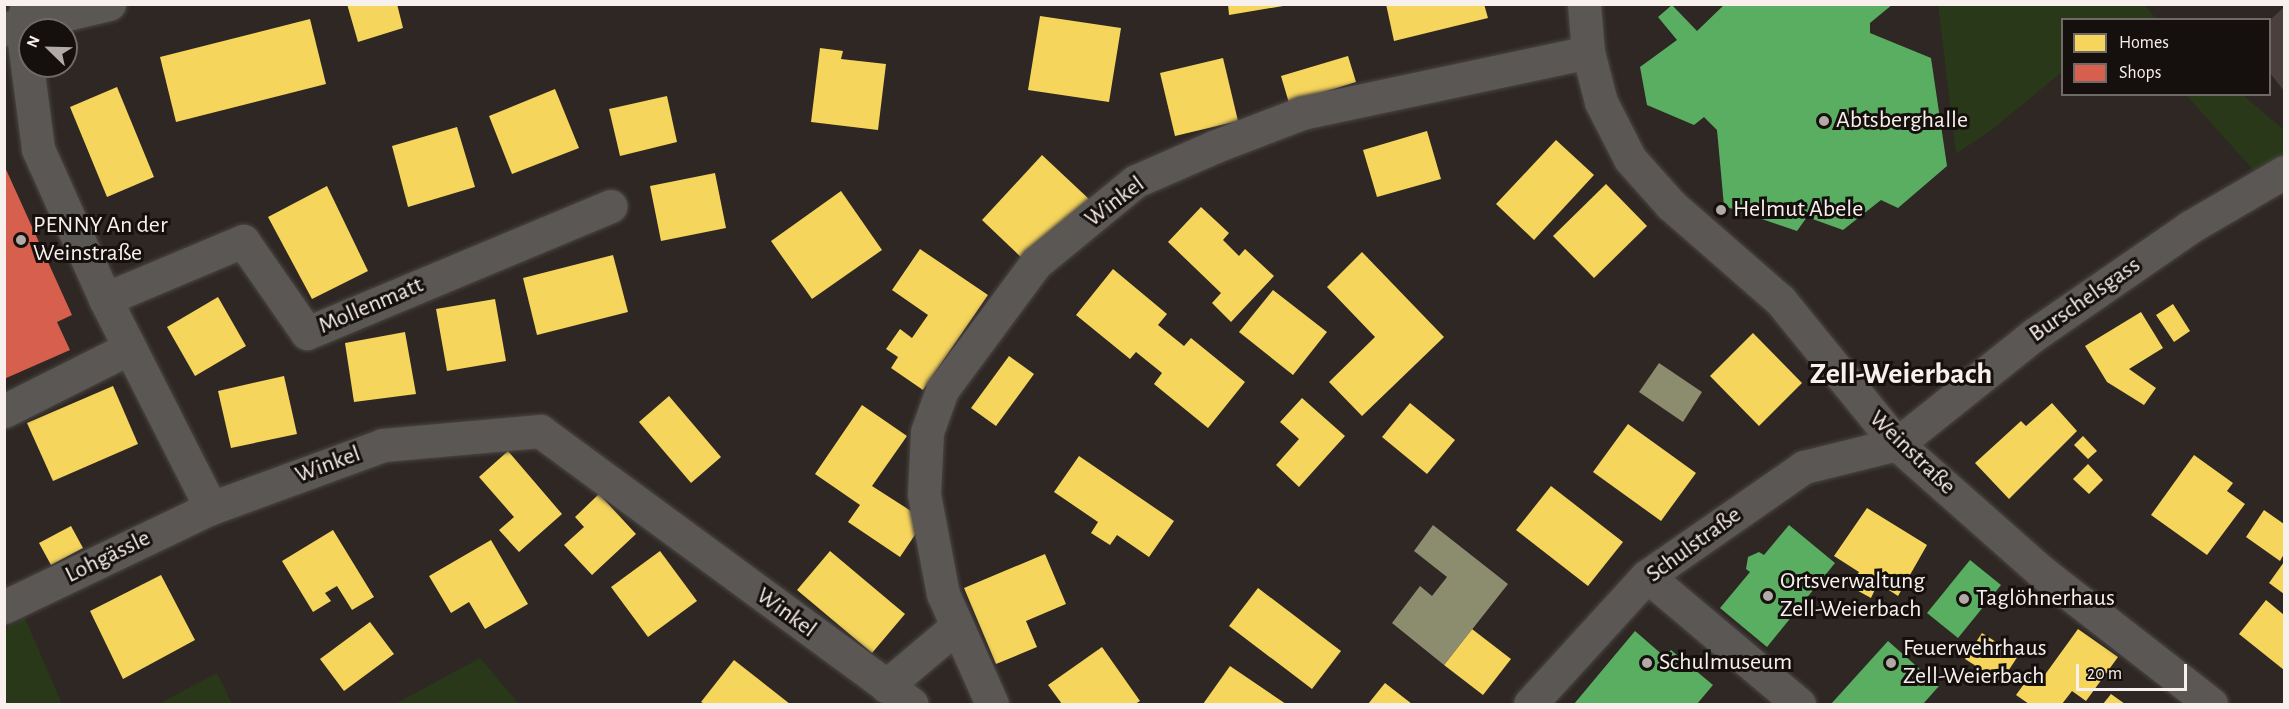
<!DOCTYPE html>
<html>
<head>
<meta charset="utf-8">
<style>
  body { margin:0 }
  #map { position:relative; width:2289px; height:709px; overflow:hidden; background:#2e2724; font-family:"Alegreya Sans",sans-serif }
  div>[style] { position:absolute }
  .green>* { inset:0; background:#283819 }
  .homes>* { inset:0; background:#f6d55c }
  .shops>* { inset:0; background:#d6604d }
  .public>* { inset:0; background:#5aae61 }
  .industry>* { inset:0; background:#8c8c6e }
  .building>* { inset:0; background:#4b3f3b }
  .roads { filter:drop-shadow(0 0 2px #4a4542) drop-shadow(0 0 2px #4a4542) }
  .minor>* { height:33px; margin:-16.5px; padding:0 16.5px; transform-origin:16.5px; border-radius:16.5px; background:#5b5754 }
  .dots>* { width:16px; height:16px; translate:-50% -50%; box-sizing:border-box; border:3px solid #15100e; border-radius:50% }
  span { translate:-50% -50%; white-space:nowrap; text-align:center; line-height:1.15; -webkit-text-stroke:6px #15100e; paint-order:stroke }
  .poi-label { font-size:24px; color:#f7f0ec }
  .left { translate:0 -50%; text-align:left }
  .street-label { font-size:24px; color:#f7f0ec }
  .district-label { font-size:30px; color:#f7f0ec; font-weight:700 }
  .frame { position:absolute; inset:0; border:6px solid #f7f0ec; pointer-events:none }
  .legend { position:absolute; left:2061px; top:18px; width:210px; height:78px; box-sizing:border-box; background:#15100e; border:2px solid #6f6a67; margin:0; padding:8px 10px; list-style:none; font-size:18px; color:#f7f0ec }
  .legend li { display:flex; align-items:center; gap:12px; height:30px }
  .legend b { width:30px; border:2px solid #6f6a67 }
  .north { position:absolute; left:18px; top:18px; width:60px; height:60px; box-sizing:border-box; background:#15100e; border:2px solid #6f6a67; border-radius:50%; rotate:293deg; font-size:16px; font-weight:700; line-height:24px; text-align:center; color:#f7f0ec }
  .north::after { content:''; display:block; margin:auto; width:21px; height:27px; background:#b1aaa6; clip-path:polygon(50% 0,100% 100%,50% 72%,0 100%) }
  .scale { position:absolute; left:2076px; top:664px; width:111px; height:27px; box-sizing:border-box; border:3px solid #f7f0ec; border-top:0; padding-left:8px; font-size:18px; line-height:21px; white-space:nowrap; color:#f7f0ec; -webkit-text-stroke:4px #15100e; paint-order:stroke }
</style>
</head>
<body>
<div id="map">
  <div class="green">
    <i style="clip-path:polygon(1938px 5px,2144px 5px,2157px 19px,2062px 20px,2062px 72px,1989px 132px,1956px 154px)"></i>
    <i style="clip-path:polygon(2186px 95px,2243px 95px,2284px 130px,2284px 156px,2256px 173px)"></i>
    <i style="clip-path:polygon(25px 618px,62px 704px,5px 704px,5px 629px)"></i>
    <i style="clip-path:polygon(480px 658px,519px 704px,395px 704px)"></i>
    <i style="clip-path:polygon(217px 673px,232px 704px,158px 704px)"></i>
  </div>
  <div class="homes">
    <i style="clip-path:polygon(347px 4px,397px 4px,403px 28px,358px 42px)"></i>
    <i style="clip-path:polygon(1228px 4px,1283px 4px,1283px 6px,1229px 15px)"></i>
    <i style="clip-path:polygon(1386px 4px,1484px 4px,1488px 18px,1394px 41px)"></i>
    <i style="clip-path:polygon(1040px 16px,1121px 28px,1109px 102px,1028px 90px)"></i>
    <i style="clip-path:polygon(310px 19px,326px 84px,176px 122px,160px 57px)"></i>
    <i style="clip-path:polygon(820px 48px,843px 51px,841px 59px,886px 64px,878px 130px,811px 122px)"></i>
    <i style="clip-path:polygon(1348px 56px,1356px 82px,1289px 103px,1281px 76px)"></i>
    <i style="clip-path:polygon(1223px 58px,1238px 121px,1175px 136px,1160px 73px)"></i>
    <i style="clip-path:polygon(117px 87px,154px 177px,107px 197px,70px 107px)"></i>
    <i style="clip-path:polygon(555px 89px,579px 148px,512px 174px,489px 116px)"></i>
    <i style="clip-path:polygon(667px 96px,677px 142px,620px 156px,609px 109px)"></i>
    <i style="clip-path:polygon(457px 127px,475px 187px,408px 207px,392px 146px)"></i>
    <i style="clip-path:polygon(1427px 131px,1441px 179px,1377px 197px,1363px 150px)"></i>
    <i style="clip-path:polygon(1556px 140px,1594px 175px,1534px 240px,1496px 204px)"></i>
    <i style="clip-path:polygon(1042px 155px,1090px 200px,1026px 262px,982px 220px)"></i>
    <i style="clip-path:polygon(715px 173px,726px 228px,661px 241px,650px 186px)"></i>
    <i style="clip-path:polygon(1606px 184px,1647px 226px,1594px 278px,1553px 236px)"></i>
    <i style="clip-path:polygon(327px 186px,368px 271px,312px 299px,268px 217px)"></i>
    <i style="clip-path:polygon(841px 191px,882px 250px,812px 299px,771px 241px)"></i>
    <i style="clip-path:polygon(1201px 207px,1229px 233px,1223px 240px,1239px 256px,1245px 249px,1274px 276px,1231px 322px,1212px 303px,1221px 293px,1168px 242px)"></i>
    <i style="clip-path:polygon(920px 249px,988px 295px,923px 390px,891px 368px,898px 357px,886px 349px,900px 329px,912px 338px,928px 315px,892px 290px)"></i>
    <i style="clip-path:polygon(1362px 252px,1444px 337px,1362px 416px,1329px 382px,1375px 337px,1327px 287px)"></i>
    <i style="clip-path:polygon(613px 255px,628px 312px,537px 335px,523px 278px)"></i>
    <i style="clip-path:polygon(1113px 269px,1167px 314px,1158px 325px,1184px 346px,1191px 338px,1245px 382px,1208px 428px,1154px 384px,1162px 373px,1136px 352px,1130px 359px,1076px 315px)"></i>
    <i style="clip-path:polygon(1273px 290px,1327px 332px,1293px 375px,1239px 332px)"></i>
    <i style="clip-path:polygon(218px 297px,246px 346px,195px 376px,167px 327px)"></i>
    <i style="clip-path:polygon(495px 299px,506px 361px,447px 371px,436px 309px)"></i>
    <i style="clip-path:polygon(2173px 304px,2190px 331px,2174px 342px,2156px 315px)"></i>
    <i style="clip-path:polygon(2141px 312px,2163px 348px,2129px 369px,2156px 388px,2144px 405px,2107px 382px,2085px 346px)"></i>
    <i style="clip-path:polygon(405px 332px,416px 394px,354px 402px,345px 343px)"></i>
    <i style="clip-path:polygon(1753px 333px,1802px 383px,1759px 426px,1710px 376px)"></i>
    <i style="clip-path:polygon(1009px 356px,1034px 374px,996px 426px,971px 408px)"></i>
    <i style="clip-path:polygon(284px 376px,297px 434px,231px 448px,218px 391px)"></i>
    <i style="clip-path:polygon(113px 386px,138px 444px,53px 481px,27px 423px)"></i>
    <i style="clip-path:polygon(669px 396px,721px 457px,691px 483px,639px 422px)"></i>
    <i style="clip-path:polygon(1302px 398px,1345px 436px,1299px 487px,1276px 465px,1299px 439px,1280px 422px)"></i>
    <i style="clip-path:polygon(1410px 403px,1455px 440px,1427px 474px,1382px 437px)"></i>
    <i style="clip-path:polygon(2052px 403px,2077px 431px,2009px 499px,1975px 463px,2021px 421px,2026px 426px)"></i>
    <i style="clip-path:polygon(862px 405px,907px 436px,872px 486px,925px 520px,900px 557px,848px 522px,860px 505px,815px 474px)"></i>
    <i style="clip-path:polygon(1628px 424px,1696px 473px,1661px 521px,1593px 472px)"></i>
    <i style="clip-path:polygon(2083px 436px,2097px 451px,2088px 459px,2074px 445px)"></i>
    <i style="clip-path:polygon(508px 451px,562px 514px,519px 552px,499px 530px,514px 517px,479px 477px)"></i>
    <i style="clip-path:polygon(2194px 455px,2233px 483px,2227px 491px,2245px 504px,2207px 555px,2151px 515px)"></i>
    <i style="clip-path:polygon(1079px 456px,1174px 521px,1149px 557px,1117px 535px,1110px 545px,1091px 533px,1098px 522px,1054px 492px)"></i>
    <i style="clip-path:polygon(2088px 464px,2103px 480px,2089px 494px,2073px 479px)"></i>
    <i style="clip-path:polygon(1551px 486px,1623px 542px,1588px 586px,1516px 530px)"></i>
    <i style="clip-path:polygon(599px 494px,636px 534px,592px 575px,564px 545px,584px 527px,575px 517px)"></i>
    <i style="clip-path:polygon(1867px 508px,1927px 545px,1898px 596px,1878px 583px,1871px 598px,1851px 587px,1859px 572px,1834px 556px)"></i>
    <i style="clip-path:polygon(2264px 510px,2284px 524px,2284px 554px,2280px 561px,2246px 537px)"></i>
    <i style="clip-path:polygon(71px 526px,83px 548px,51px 565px,39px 543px)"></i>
    <i style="clip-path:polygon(333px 530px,374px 597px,352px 610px,337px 586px,325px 593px,331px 601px,313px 612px,282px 561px)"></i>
    <i style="clip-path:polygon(491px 540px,528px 604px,485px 629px,469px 602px,451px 613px,429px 576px)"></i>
    <i style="clip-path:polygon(660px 551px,697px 601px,648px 637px,611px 587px)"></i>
    <i style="clip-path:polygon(830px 551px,905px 614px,872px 653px,797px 590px)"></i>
    <i style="clip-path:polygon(1045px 554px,1066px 604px,1026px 621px,1037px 647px,996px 664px,964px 588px)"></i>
    <i style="clip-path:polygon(2284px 562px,2284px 594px,2269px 583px)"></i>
    <i style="clip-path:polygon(161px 575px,195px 640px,123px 679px,90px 611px)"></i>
    <i style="clip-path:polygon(1258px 588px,1341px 651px,1312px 689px,1229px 626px)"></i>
    <i style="clip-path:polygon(2266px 600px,2284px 615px,2284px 670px,2239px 634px)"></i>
    <i style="clip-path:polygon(370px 622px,394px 654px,344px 691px,320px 659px)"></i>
    <i style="clip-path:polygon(1472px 629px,1511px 659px,1483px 695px,1444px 665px)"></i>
    <i style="clip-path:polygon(2078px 629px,2118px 657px,2086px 701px,2072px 691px,2062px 704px,2029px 704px,2016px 695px,2035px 669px,2044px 676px)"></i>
    <i style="clip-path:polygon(1982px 633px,2018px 656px,2001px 682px,1965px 659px)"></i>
    <i style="clip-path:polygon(1102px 647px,1140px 701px,1135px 704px,1062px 704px,1048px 685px)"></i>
    <i style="clip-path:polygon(734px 660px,790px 704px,705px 704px,701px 702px)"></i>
    <i style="clip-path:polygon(1230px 666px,1286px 704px,1203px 704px)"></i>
    <i style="clip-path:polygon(1385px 683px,1412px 704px,1368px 704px)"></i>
    <i style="clip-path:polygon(2111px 694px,2125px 704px,2103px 704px)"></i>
  </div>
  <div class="shops">
    <i style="clip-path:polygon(4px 165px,72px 315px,57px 322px,70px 350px,4px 379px)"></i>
  </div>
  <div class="public">
    <i style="clip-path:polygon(1725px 4px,1893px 4px,1870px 23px,1870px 33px,1931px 58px,1947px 166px,1898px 208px,1881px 200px,1843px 230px,1807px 217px,1797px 231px,1724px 206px,1717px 130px,1704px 117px,1694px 125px,1647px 105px,1640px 67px,1677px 40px,1658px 17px,1672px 5px,1697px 31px)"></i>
    <i style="clip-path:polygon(1789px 525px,1835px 563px,1767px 647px,1720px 608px,1750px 572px,1746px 569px,1748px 557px,1759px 552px,1764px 555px)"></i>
    <i style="clip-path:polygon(1970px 560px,2001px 585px,1958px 638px,1927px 613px)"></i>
    <i style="clip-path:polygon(1635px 631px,1665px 657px,1671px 650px,1713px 685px,1697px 704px,1574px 704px)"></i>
    <i style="clip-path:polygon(1888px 641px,1939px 686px,1923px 704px,1831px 704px)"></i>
  </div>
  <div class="industry">
    <i style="clip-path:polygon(1659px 363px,1702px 392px,1683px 422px,1639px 392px)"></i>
    <i style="clip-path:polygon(1433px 525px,1508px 584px,1444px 665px,1392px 623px,1420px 586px,1432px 596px,1447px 577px,1414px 551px)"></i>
  </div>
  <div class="building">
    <i style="clip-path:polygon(2284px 7px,2284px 91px,2270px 73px,2270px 20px)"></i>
  </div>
  <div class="roads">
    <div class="minor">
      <i style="left:27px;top:4px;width:24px;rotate:102deg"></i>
      <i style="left:22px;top:27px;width:123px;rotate:82.5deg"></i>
      <i style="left:38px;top:149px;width:164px;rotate:65.9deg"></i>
      <i style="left:105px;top:299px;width:234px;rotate:63.1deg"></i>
      <i style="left:211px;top:508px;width:183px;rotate:-20.1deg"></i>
      <i style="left:383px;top:445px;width:158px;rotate:-5.1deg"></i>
      <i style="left:540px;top:431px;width:461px;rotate:36.3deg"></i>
      <i style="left:1584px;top:4px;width:48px;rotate:85.2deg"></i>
      <i style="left:1588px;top:52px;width:52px;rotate:75.4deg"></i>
      <i style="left:1601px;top:102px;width:64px;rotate:63deg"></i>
      <i style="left:1630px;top:159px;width:62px;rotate:48.3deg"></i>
      <i style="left:1671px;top:205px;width:145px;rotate:41.1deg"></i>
      <i style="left:1780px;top:300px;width:186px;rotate:50.9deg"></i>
      <i style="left:1897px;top:444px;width:195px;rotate:41.5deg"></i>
      <i style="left:2043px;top:573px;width:213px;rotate:37.9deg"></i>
      <i style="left:4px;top:29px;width:108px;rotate:-13.4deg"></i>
      <i style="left:105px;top:299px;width:150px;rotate:-22.8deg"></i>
      <i style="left:243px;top:241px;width:112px;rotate:55.2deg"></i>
      <i style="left:307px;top:333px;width:329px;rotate:-22.7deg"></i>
      <i style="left:4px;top:411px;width:140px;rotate:-26.7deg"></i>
      <i style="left:1647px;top:576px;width:199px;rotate:40.1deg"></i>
      <i style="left:4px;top:607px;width:229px;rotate:-25.6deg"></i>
      <i style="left:886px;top:686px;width:92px;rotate:-40.1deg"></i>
      <i style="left:992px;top:704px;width:120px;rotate:-114deg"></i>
      <i style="left:943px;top:594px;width:102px;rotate:-100.8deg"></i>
      <i style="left:924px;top:494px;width:62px;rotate:-87.2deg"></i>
      <i style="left:927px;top:432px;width:45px;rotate:-70.3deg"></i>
      <i style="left:942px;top:390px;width:158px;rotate:-53.5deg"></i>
      <i style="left:1036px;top:263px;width:129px;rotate:-39.4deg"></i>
      <i style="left:1136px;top:181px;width:87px;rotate:-23.6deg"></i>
      <i style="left:1216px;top:146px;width:92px;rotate:-21deg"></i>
      <i style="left:1302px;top:113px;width:292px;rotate:-12deg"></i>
      <i style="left:1530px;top:704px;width:173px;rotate:-47.6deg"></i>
      <i style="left:1647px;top:576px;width:191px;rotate:-34.8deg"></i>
      <i style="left:1804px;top:467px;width:96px;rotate:-13.9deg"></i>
      <i style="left:1897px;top:444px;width:176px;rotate:-38.6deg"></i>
      <i style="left:2035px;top:334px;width:188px;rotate:-34.6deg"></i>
      <i style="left:2190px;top:227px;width:109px;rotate:-30.3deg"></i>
    </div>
  </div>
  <div class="dots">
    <i style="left:1824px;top:121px;background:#b1aaa6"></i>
    <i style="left:1721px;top:210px;background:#b1aaa6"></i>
    <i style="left:21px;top:240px;background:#b1aaa6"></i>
    <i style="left:1768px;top:596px;background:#b1aaa6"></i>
    <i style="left:1964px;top:599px;background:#b1aaa6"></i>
    <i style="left:1647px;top:663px;background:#b1aaa6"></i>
    <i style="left:1891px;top:663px;background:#b1aaa6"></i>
  </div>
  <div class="poi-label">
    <span class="left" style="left:1836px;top:121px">Abtsberghalle</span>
    <span class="left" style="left:1733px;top:210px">Helmut Abele</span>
    <span class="left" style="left:33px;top:240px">PENNY An der<br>Weinstraße</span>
    <span class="left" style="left:1780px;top:596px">Ortsverwaltung<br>Zell-Weierbach</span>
    <span class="left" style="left:1976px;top:599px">Taglöhnerhaus</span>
    <span class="left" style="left:1903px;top:663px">Feuerwehrhaus<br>Zell-Weierbach</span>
    <span class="left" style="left:1659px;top:663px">Schulmuseum</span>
  </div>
  <div class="street-label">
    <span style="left:1115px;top:202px;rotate:-37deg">Winkel</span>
    <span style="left:2085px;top:300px;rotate:-35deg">Burschelsgass</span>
    <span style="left:371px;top:306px;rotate:-23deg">Mollenmatt</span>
    <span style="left:1912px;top:453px;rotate:44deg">Weinstraße</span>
    <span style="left:328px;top:465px;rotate:-20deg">Winkel</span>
    <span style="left:1694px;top:545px;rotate:-36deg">Schulstraße</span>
    <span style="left:108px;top:557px;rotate:-26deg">Lohgässle</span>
    <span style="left:786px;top:613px;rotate:36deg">Winkel</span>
  </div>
  <div class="district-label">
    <span style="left:1901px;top:374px">Zell-Weierbach</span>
  </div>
  <div class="frame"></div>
  <ul class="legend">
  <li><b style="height:16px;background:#f6d55c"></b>Homes</li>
  <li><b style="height:16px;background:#d6604d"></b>Shops</li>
  </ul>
  <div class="north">N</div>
  <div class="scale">20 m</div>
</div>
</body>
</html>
